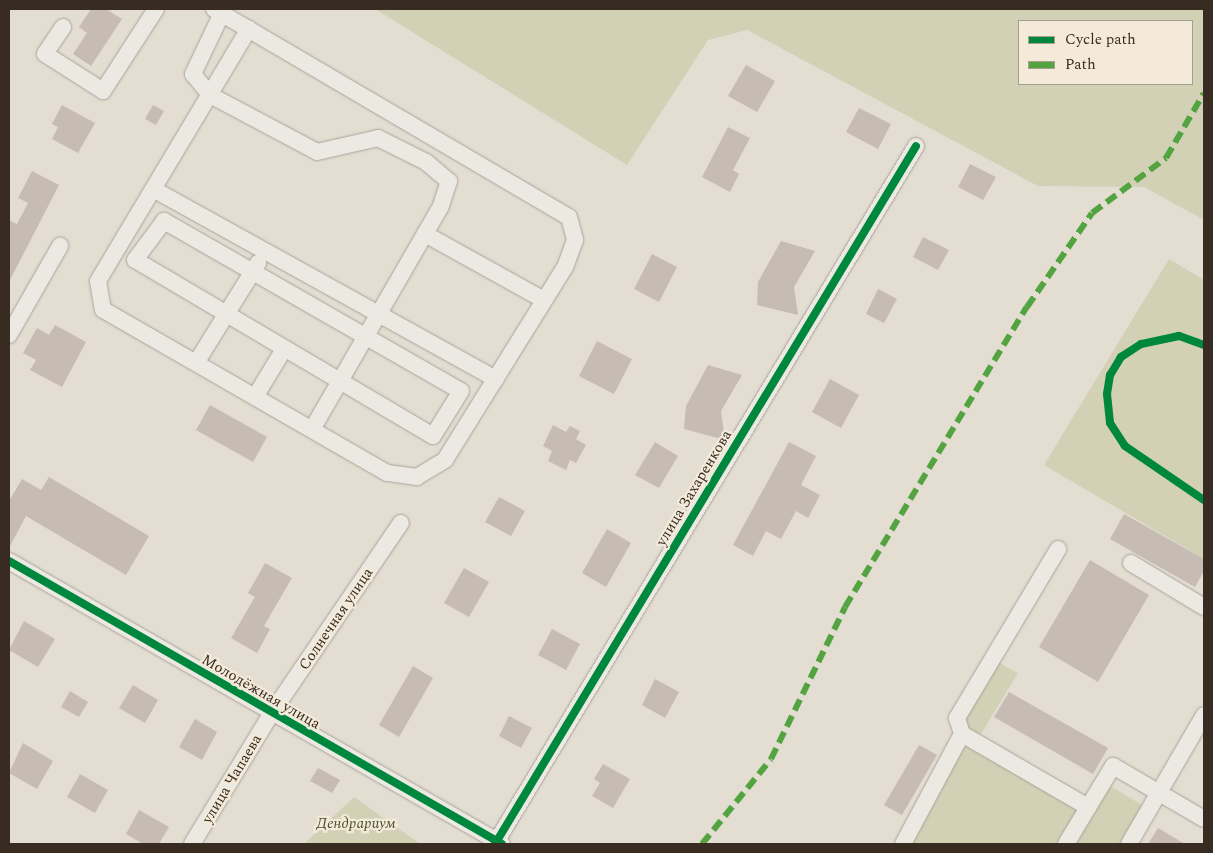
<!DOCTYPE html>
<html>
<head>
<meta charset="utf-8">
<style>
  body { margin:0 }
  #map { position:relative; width:1213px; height:853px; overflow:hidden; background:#e3ddd2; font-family:Spectral,serif }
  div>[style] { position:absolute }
  .green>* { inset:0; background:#d2d1b6 }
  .building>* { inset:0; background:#c7bcb3 }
  .roads { filter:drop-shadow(0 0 1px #a9a39a) drop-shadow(0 0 1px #a9a39a) }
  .minor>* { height:16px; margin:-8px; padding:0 8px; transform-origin:8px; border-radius:8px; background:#ece9e2 }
  .quiet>* { height:6px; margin-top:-3px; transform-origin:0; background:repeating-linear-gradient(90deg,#53a441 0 12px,transparent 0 18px) }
  .cycleway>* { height:8px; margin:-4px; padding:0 4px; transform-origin:4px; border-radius:4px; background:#00873e }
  span { translate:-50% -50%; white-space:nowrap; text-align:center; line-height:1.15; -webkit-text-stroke:4.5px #f3ead9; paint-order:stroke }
  .street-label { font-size:15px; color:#382b22 }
  .park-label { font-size:15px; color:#4a522b; font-style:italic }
  .frame { position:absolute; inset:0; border:10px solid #382b22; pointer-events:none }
  .legend { position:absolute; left:1018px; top:20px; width:175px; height:65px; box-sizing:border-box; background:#f3ead9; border:1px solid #a89e90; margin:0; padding:6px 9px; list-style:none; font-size:15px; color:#382b22 }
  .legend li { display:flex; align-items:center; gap:10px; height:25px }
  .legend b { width:25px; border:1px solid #a89e90 }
</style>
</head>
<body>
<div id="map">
  <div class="green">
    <i style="clip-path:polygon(evenodd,375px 9px,1204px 9px,1204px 220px,1144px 187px,1038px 186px,747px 30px,708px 40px,627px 165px,375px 9px,1019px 21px,1192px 21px,1192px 84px,1019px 84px,1019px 21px)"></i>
    <i style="clip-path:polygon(1169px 259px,1204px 280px,1204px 559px,1044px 465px)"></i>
    <i style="clip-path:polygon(996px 661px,1018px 673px,981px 734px,966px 729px,965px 714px)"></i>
    <i style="clip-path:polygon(962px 735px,1085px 808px,1063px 844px,910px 844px)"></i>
    <i style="clip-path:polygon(1107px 784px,1147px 808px,1125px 844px,1071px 844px)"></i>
    <i style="clip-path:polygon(354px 797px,420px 844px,304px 844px)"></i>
  </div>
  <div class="building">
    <i style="clip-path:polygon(91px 9px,106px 9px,122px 19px,91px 66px,73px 54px,87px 33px,79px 27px)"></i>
    <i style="clip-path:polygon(746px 65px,775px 81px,757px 112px,728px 96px)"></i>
    <i style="clip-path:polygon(62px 105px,95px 123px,78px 153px,52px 139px,58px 127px,52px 124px)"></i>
    <i style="clip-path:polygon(153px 105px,164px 111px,156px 125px,145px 119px)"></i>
    <i style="clip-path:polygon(859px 108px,891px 124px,878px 149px,846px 132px)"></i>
    <i style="clip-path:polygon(728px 127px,750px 138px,733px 170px,739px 174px,730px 192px,702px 177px)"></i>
    <i style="clip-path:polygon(970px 164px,996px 177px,983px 200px,958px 187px)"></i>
    <i style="clip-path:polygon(32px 171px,59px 185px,9px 282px,9px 220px,17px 224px,28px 203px,18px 198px)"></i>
    <i style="clip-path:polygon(923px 237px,949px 250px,938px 270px,913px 257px)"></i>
    <i style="clip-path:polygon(781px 241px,815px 251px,794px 287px,798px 315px,757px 305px,758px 282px)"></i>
    <i style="clip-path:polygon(652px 254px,677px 267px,659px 302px,634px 289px)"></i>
    <i style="clip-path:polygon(878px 289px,897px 299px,884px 323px,866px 314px)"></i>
    <i style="clip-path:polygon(55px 325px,86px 342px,62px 387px,30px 370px,36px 360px,23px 353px,37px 328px,49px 335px)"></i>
    <i style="clip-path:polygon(597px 341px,632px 359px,614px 394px,579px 376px)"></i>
    <i style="clip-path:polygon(708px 365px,742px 375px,721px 411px,725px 440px,684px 429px,686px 406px)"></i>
    <i style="clip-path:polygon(830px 379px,859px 395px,841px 428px,812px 412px)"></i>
    <i style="clip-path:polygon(210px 405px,267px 437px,253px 462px,196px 430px)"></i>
    <i style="clip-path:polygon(553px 425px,566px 432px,570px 426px,580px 431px,576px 439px,586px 445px,576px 463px,570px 460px,566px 470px,548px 461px,552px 451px,543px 446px)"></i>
    <i style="clip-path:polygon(655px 442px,678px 456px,659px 488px,635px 475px)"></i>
    <i style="clip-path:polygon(789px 442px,816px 456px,801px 485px,820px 495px,808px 518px,796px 511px,781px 539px,766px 531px,753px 556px,733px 545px)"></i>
    <i style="clip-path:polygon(49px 477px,149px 536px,126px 575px,26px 516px,9px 548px,9px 501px,22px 479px,41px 490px)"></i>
    <i style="clip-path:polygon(499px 497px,525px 511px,511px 536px,485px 522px)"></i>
    <i style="clip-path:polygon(1124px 514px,1204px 559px,1204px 571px,1195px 587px,1110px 539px)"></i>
    <i style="clip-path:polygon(607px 529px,631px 543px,606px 587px,582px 573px)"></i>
    <i style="clip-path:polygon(1090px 560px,1149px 595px,1098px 682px,1039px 647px)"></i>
    <i style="clip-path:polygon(265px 563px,292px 578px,264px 626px,270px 629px,257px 653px,231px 638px,255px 597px,248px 593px)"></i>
    <i style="clip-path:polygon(464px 568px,489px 582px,469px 617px,444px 603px)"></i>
    <i style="clip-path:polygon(24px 621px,55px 639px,38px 667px,9px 650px)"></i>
    <i style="clip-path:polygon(552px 629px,580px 644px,566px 670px,538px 655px)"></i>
    <i style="clip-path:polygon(413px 666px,433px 678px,399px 737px,379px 725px)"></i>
    <i style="clip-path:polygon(655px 679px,679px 692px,665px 718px,642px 705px)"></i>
    <i style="clip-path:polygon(133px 685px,158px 700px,145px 723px,119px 708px)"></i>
    <i style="clip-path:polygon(70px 691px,88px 702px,79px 717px,61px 707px)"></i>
    <i style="clip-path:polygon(1009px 692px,1108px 748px,1093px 774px,994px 717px)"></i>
    <i style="clip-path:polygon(509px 716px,532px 728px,521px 748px,499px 736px)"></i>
    <i style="clip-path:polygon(195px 719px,217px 732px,202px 760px,179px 747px)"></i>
    <i style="clip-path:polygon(23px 743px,53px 761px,37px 789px,9px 773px)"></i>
    <i style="clip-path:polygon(919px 745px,937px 755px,902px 815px,884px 805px)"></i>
    <i style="clip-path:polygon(603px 764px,630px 779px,613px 808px,592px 796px,600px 783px,594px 779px)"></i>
    <i style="clip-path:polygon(318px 768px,340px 780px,332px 793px,310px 781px)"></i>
    <i style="clip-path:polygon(80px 774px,108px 790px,95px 813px,67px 797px)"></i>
    <i style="clip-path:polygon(139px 810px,169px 827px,159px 844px,143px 844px,126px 834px)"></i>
    <i style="clip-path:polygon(1158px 828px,1185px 844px,1148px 844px)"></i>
  </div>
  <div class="roads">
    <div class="minor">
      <i style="left:214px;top:9px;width:411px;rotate:30.4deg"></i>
      <i style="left:569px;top:217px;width:24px;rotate:75deg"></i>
      <i style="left:575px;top:240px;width:29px;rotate:110deg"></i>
      <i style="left:565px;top:267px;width:227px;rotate:121.9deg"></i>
      <i style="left:445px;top:460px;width:33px;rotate:149deg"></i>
      <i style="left:417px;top:477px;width:30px;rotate:-172deg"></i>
      <i style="left:387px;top:473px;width:327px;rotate:-150.1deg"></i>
      <i style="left:103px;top:310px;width:29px;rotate:-100deg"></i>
      <i style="left:98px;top:281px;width:294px;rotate:-59.1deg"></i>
      <i style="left:222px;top:13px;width:68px;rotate:115.4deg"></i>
      <i style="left:193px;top:74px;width:27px;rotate:51deg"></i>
      <i style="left:210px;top:95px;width:121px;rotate:28deg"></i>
      <i style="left:317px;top:152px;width:63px;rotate:-12.9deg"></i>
      <i style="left:378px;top:138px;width:54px;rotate:26.6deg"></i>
      <i style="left:426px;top:162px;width:30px;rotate:40deg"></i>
      <i style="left:449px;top:181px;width:26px;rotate:108deg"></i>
      <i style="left:441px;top:206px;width:258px;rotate:120deg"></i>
      <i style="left:63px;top:27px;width:32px;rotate:124deg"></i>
      <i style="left:45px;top:54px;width:69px;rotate:32.5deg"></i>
      <i style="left:103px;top:91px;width:98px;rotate:-57.1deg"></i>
      <i style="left:153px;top:189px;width:392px;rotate:29deg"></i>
      <i style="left:164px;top:221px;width:342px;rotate:29.8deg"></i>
      <i style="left:461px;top:391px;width:53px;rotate:121.9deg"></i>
      <i style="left:433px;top:436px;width:346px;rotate:-149.4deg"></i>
      <i style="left:135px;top:260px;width:49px;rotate:-53.4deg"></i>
      <i style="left:425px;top:234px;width:136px;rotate:29deg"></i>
      <i style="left:9px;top:335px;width:103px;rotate:-60.2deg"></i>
      <i style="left:196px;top:363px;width:118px;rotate:-58.2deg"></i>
      <i style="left:255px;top:397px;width:56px;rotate:-58.9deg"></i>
      <i style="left:9px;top:561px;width:568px;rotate:29.86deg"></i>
      <i style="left:1131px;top:563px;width:85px;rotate:31.1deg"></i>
      <i style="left:962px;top:734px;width:146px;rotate:30.1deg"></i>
      <i style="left:192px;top:844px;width:152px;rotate:-58.7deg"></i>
      <i style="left:271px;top:714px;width:231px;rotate:-55.8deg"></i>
      <i style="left:495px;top:844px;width:815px;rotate:-58.9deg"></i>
      <i style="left:903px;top:844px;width:125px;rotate:-61.8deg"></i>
      <i style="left:962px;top:734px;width:17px;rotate:-107deg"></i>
      <i style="left:957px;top:718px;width:197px;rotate:-59.1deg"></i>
      <i style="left:1066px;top:844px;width:91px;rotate:-58.9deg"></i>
      <i style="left:1113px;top:766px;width:105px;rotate:30.2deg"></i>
      <i style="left:1129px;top:844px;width:149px;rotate:-59.8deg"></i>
    </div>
  </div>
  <div class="quiet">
    <i style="left:702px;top:844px;width:109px;rotate:-50.9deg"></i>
    <i style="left:771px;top:759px;width:169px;rotate:-64deg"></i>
    <i style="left:845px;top:607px;width:351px;rotate:-58.8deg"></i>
    <i style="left:1027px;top:307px;width:114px;rotate:-55.3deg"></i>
    <i style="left:1092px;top:213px;width:92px;rotate:-36.6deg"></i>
    <i style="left:1166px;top:158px;width:75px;rotate:-59.7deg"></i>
  </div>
  <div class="cycleway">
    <i style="left:1204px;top:345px;width:27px;rotate:-160deg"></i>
    <i style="left:1179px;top:336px;width:39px;rotate:168deg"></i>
    <i style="left:1141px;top:344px;width:24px;rotate:147deg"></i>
    <i style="left:1121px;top:357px;width:21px;rotate:121deg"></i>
    <i style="left:1110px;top:375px;width:19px;rotate:99deg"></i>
    <i style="left:1107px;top:394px;width:29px;rotate:84deg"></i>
    <i style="left:1110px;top:423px;width:27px;rotate:57deg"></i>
    <i style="left:1125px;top:446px;width:96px;rotate:34.4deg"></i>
    <i style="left:9px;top:561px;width:568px;rotate:29.86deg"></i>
    <i style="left:495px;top:844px;width:815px;rotate:-58.9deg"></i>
  </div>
  <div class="street-label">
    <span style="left:694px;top:488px;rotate:-59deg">улица Захаренкова</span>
    <span style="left:336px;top:619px;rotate:-56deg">Солнечная улица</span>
    <span style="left:261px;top:692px;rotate:30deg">Молодёжная улица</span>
    <span style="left:232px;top:779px;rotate:-59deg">улица Чапаева</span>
  </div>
  <div class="park-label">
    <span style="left:356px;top:824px">Дендрариум</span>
  </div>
  <div class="frame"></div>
  <ul class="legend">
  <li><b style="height:6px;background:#00873e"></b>Cycle path</li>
  <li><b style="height:6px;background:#53a441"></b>Path</li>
  </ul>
</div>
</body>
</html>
